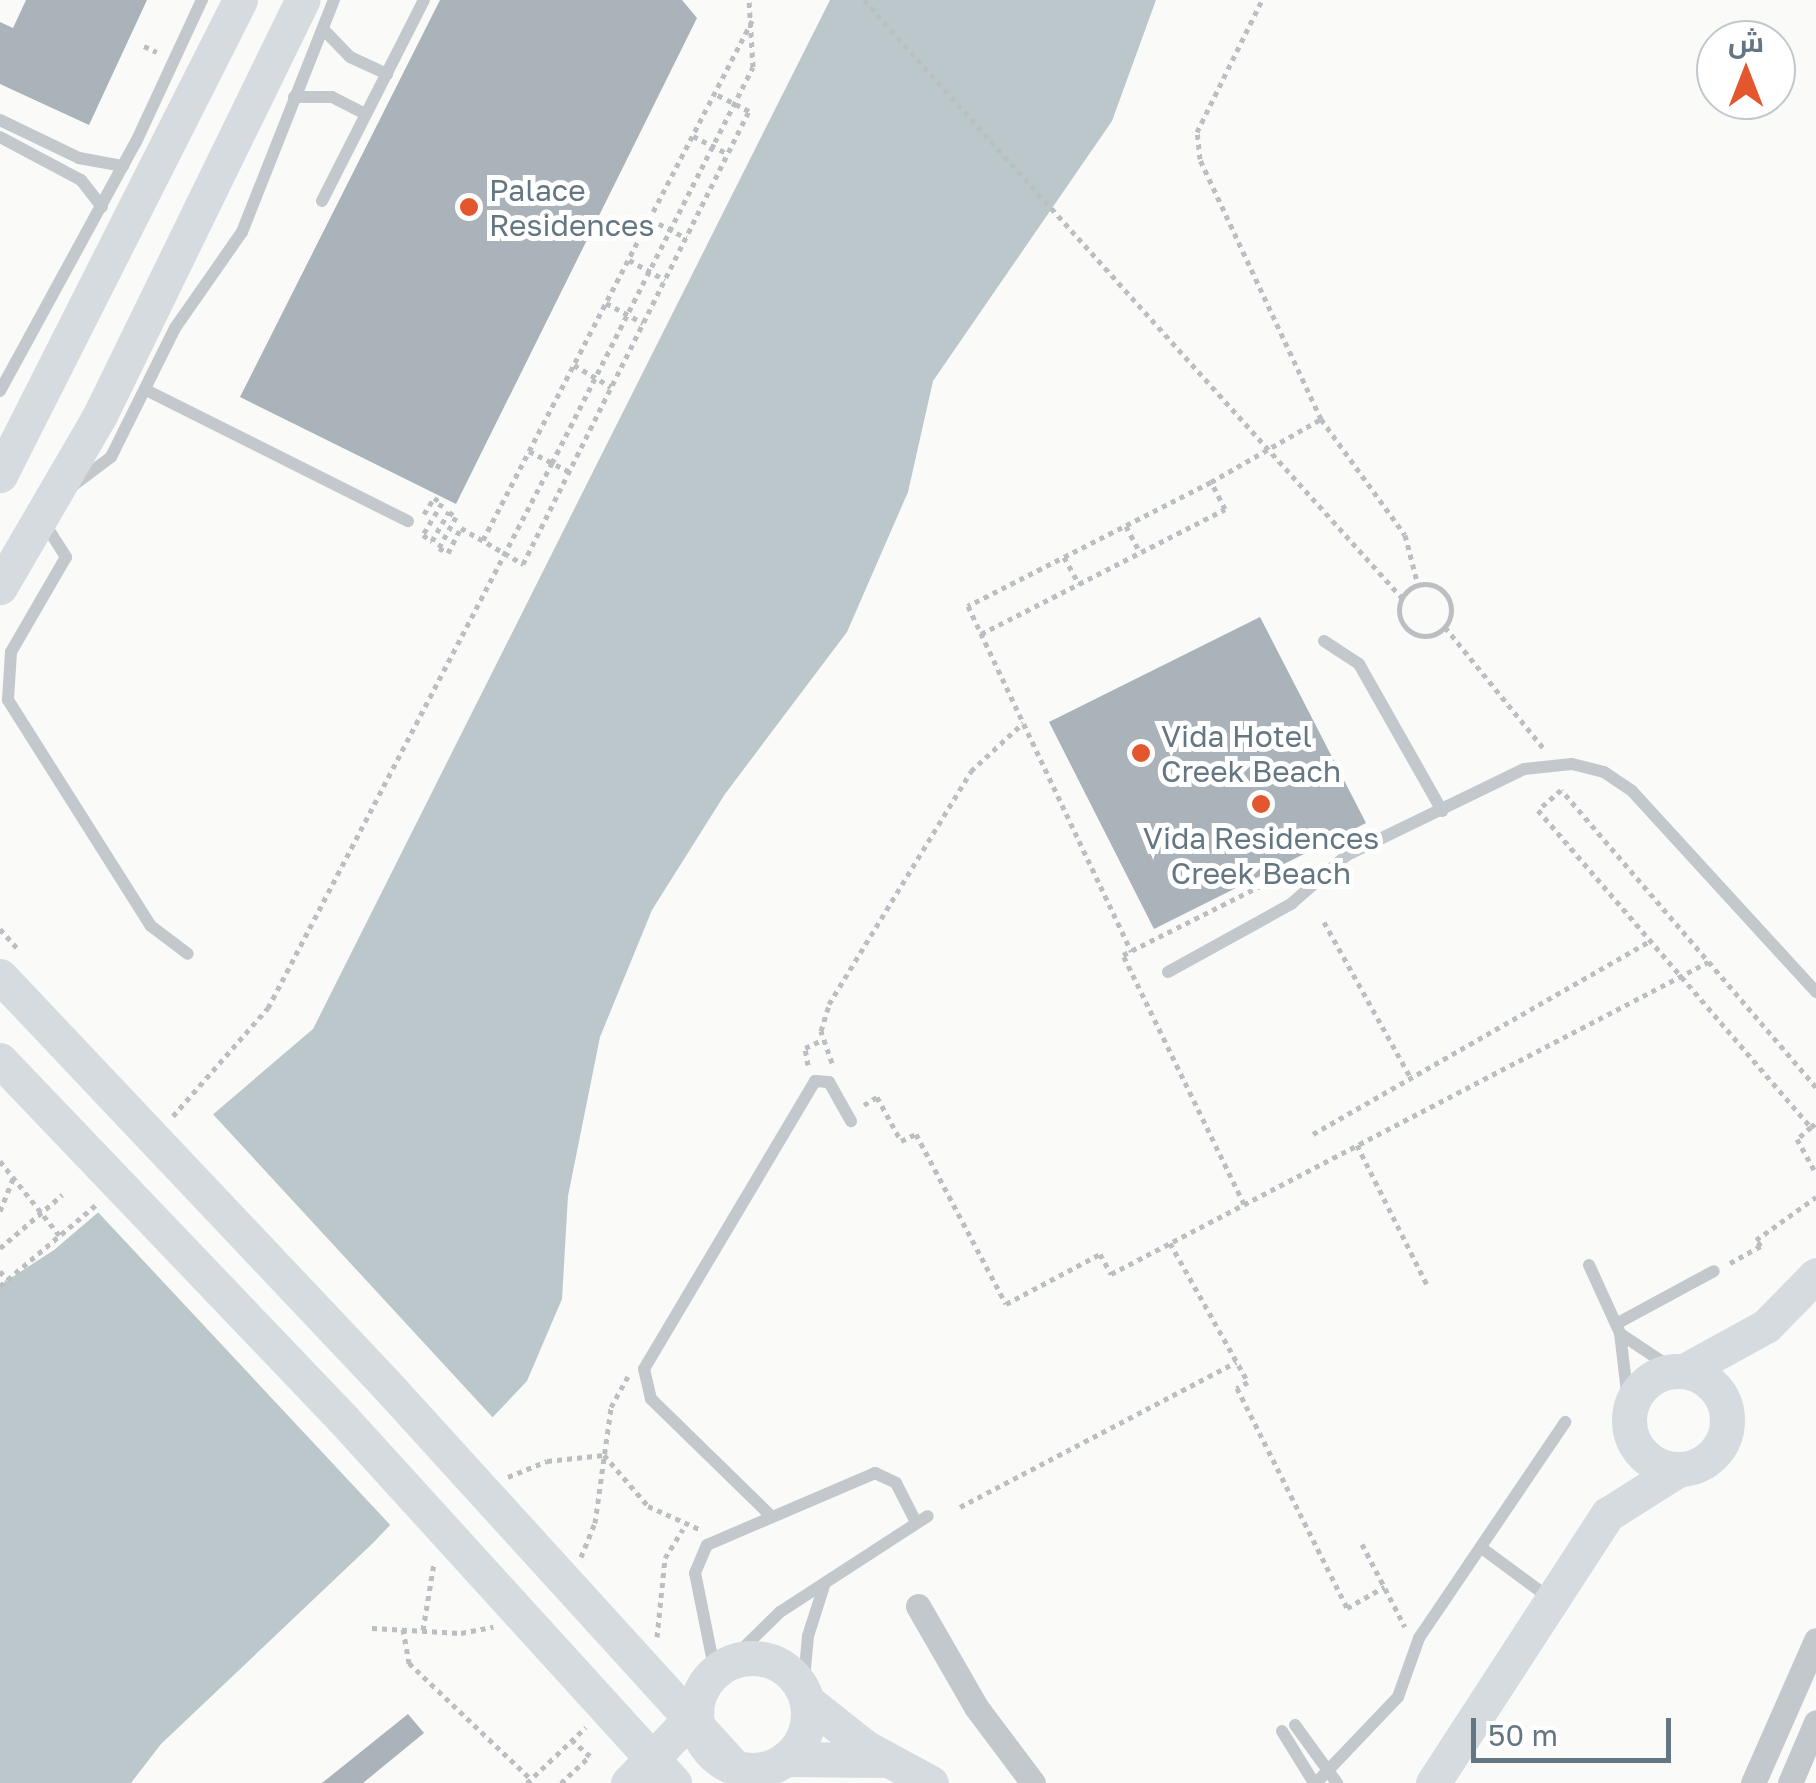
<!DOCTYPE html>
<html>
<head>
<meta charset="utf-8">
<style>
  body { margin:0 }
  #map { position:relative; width:1816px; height:1783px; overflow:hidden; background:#fafaf8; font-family:"Golos Text",Cairo,sans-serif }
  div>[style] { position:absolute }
  .water>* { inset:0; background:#bbc7cb }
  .pier>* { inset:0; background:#fafaf8 }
  .building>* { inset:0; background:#aab3b9 }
  .path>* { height:5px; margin-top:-2.5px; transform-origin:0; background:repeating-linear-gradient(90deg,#bbbfc2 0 5px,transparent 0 10px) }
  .path>.ring { margin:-2.5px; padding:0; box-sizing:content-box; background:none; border:5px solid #bbbfc2; border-radius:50% }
  .lane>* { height:12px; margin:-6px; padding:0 6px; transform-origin:6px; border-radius:6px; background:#c3c8cc }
  .street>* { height:25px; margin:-12.5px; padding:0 12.5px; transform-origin:12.5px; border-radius:12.5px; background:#c3c8cc }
  .secondary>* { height:35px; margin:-17.5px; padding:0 17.5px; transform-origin:17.5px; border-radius:17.5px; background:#d6dbdf }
  .secondary>.ring { margin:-17.5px; padding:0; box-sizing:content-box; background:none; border:35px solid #d6dbdf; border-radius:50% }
  .dots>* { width:28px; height:28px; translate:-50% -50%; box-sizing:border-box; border:5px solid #fff; border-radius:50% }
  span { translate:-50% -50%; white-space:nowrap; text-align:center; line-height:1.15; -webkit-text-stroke:10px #fff; paint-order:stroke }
  .poi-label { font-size:30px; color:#657683 }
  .left { translate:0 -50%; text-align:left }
  .north { position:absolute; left:1696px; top:20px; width:100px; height:100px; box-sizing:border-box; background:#fff; border:2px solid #c1c8cd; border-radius:50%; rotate:0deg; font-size:28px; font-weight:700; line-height:40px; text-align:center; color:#657683 }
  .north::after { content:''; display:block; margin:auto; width:35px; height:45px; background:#e4572e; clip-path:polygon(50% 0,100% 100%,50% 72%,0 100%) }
  .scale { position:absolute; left:1471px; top:1718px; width:200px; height:45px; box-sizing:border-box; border:5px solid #657683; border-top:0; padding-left:12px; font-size:30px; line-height:35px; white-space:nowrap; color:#657683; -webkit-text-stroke:8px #fff; paint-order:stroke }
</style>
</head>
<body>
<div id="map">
  <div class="water">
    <i style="clip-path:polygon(830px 0,1156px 0,1112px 121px,933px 381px,908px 492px,847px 632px,725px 794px,652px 910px,600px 1037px,568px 1196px,562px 1299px,527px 1381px,373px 1543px,161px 1744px,131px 1783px,0 1783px,0 1285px,54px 1250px,313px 1029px)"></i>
  </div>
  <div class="pier">
    <i style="clip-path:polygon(210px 1111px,496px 1421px,394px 1529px,95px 1209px)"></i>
  </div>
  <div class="building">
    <i style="clip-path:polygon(26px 0,147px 0,89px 125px,0 84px,0 22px,13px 28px)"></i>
    <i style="clip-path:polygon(440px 0,682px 0,697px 18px,456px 504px,240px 397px)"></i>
    <i style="clip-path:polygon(1260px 617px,1366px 823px,1154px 929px,1049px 722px)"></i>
    <i style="clip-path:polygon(408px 1714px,424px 1733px,363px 1783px,322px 1783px)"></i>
  </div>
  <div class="path">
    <i style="left:864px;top:0;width:804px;rotate:48.02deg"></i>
    <i style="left:144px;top:46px;width:14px;rotate:25deg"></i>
    <i style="left:693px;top:136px;width:39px;rotate:27deg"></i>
    <i style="left:650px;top:219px;width:41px;rotate:27.8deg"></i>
    <i style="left:629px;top:260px;width:41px;rotate:29.1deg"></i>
    <i style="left:606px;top:303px;width:42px;rotate:28.4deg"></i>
    <i style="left:574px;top:365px;width:43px;rotate:30.7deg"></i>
    <i style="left:1321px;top:419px;width:143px;rotate:54.1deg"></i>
    <i style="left:1405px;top:535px;width:52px;rotate:75.4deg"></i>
    <i style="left:529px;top:451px;width:46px;rotate:27.1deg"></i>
    <i style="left:1211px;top:482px;width:127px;rotate:-29.8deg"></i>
    <i style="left:1321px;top:419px;width:287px;rotate:-115deg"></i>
    <i style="left:1200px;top:159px;width:27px;rotate:-96deg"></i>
    <i style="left:1197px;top:132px;width:147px;rotate:-63.8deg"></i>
    <i style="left:424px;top:514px;width:19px;rotate:-58deg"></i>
    <i style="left:434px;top:498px;width:9px;rotate:32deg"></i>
    <i style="left:442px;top:503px;width:37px;rotate:121deg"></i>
    <i style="left:423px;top:535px;width:11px;rotate:34deg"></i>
    <i style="left:432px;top:541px;width:34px;rotate:-60deg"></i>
    <i style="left:449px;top:512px;width:9px;rotate:36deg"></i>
    <i style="left:456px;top:517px;width:35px;rotate:119deg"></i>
    <i style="left:439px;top:548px;width:10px;rotate:29deg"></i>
    <i style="left:448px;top:553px;width:28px;rotate:-63deg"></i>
    <i style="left:461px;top:528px;width:72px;rotate:30.1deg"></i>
    <i style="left:523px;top:564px;width:506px;rotate:-63.49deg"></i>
    <i style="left:749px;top:111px;width:38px;rotate:-153deg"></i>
    <i style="left:1126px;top:526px;width:30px;rotate:62deg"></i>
    <i style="left:483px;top:540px;width:587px;rotate:-62.61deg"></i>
    <i style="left:1064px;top:557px;width:31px;rotate:61deg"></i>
    <i class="ring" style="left:1399px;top:584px;width:47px;height:47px"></i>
    <i style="left:1445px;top:627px;width:157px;rotate:50.9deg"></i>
    <i style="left:981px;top:634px;width:274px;rotate:-27.1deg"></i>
    <i style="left:1225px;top:509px;width:30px;rotate:-117deg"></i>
    <i style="left:1211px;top:482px;width:273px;rotate:153deg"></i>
    <i style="left:968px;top:606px;width:382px;rotate:64.7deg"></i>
    <i style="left:1324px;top:922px;width:179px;rotate:60.9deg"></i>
    <i style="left:0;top:929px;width:28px;rotate:48deg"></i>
    <i style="left:832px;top:1063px;width:34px;rotate:-109deg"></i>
    <i style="left:821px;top:1031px;width:28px;rotate:-73deg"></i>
    <i style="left:829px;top:1004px;width:273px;rotate:-58.6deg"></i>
    <i style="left:971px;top:771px;width:71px;rotate:-42.7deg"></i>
    <i style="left:808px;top:1065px;width:17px;rotate:-100deg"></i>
    <i style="left:805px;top:1048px;width:19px;rotate:-25deg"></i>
    <i style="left:1816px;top:1087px;width:391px;rotate:-130.6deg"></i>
    <i style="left:1561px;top:790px;width:30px;rotate:139deg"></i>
    <i style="left:1538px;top:810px;width:418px;rotate:49.3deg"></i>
    <i style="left:1811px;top:1127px;width:6px;rotate:-39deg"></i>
    <i style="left:864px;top:1105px;width:15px;rotate:-32deg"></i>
    <i style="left:877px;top:1097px;width:50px;rotate:61.4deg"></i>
    <i style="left:901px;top:1141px;width:17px;rotate:-25deg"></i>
    <i style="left:916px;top:1134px;width:192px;rotate:62.1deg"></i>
    <i style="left:1006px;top:1304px;width:106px;rotate:-28deg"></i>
    <i style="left:1100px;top:1254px;width:23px;rotate:61deg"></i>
    <i style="left:1111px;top:1274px;width:674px;rotate:-27.59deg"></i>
    <i style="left:173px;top:1116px;width:144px;rotate:-48.7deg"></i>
    <i style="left:268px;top:1008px;width:615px;rotate:-62.48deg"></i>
    <i style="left:552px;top:463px;width:444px;rotate:-63.1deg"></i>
    <i style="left:753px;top:67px;width:67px;rotate:-93.4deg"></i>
    <i style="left:1811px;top:1127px;width:18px;rotate:139deg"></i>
    <i style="left:1797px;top:1139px;width:39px;rotate:61deg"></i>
    <i style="left:1313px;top:1134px;width:388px;rotate:-29.8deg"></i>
    <i style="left:1357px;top:1145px;width:159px;rotate:63.4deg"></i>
    <i style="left:0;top:1161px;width:95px;rotate:51.4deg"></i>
    <i style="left:1244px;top:1204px;width:277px;rotate:-115.9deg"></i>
    <i style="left:1123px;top:955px;width:171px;rotate:-26.7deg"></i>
    <i style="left:0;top:1211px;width:35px;rotate:-68deg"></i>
    <i style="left:1170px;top:1243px;width:159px;rotate:60.7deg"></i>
    <i style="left:1248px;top:1382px;width:13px;rotate:151deg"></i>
    <i style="left:1237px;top:1388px;width:246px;rotate:63.4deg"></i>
    <i style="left:1347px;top:1608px;width:43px;rotate:-29.6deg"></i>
    <i style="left:0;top:1248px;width:82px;rotate:-40.5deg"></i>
    <i style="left:1730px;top:1263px;width:35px;rotate:-29deg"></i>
    <i style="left:1761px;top:1246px;width:8px;rotate:-130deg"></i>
    <i style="left:1756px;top:1240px;width:74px;rotate:-35.6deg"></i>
    <i style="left:0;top:1271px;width:11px;rotate:52deg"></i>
    <i style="left:0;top:1286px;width:127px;rotate:-40.2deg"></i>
    <i style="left:508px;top:1477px;width:42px;rotate:-22.3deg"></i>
    <i style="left:547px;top:1461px;width:57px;rotate:-6deg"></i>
    <i style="left:604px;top:1455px;width:67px;rotate:49.2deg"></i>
    <i style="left:648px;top:1506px;width:56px;rotate:24.3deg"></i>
    <i style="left:960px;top:1507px;width:312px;rotate:-27.7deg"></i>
    <i style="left:1362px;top:1544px;width:93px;rotate:62.6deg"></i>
    <i style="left:581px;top:1557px;width:37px;rotate:-68deg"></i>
    <i style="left:595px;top:1523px;width:117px;rotate:-82.1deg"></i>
    <i style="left:611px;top:1407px;width:35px;rotate:-61deg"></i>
    <i style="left:372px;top:1628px;width:89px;rotate:3.2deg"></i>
    <i style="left:461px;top:1633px;width:33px;rotate:-11deg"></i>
    <i style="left:403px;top:1629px;width:35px;rotate:80deg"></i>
    <i style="left:409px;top:1663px;width:168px;rotate:43.6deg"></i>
    <i style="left:423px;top:1630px;width:68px;rotate:-80.7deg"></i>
    <i style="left:657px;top:1637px;width:79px;rotate:-84.2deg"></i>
    <i style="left:665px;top:1558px;width:34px;rotate:-58deg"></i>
    <i style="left:527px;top:1783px;width:81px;rotate:-43.5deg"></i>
    <i style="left:561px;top:1783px;width:40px;rotate:-43deg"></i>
    <i style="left:590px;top:1756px;width:23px;rotate:-139deg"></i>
  </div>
  <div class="lane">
    <i style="left:324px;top:30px;width:37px;rotate:46deg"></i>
    <i style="left:350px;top:57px;width:41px;rotate:24.7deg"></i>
    <i style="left:294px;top:97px;width:38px"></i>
    <i style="left:332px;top:97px;width:38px;rotate:27deg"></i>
    <i style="left:0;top:120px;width:88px;rotate:25.7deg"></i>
    <i style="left:79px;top:158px;width:45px;rotate:10.3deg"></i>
    <i style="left:0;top:137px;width:92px;rotate:28deg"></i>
    <i style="left:81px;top:180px;width:34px;rotate:52deg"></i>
    <i style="left:322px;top:201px;width:225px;rotate:-63.1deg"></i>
    <i style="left:146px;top:390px;width:293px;rotate:26.6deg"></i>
    <i style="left:0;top:391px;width:284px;rotate:-61.4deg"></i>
    <i style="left:136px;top:142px;width:157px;rotate:-65.1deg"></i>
    <i style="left:67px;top:490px;width:55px;rotate:-36.9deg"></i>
    <i style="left:111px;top:457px;width:144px;rotate:-63.6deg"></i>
    <i style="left:175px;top:328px;width:117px;rotate:-55.1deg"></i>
    <i style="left:242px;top:232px;width:250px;rotate:-68.4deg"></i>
    <i style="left:43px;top:521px;width:43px;rotate:57.4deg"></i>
    <i style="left:66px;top:557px;width:110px;rotate:120.1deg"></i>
    <i style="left:11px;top:652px;width:48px;rotate:93.6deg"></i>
    <i style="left:8px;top:700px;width:267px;rotate:57.7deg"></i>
    <i style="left:151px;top:926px;width:46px;rotate:37.1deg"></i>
    <i style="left:1324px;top:641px;width:42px;rotate:33.3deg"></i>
    <i style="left:1359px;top:664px;width:169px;rotate:60.5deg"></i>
    <i style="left:1168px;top:972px;width:141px;rotate:-28.9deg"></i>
    <i style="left:1291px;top:904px;width:74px;rotate:-41.2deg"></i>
    <i style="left:1347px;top:855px;width:197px;rotate:-25.9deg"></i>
    <i style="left:1524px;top:769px;width:48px;rotate:-5.9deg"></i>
    <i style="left:1572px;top:764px;width:33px;rotate:14deg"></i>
    <i style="left:1604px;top:772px;width:34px;rotate:34deg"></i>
    <i style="left:1632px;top:791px;width:273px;rotate:47.5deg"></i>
    <i style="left:1589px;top:1265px;width:75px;rotate:65.5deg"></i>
    <i style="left:1620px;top:1333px;width:77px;rotate:83.2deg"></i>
    <i style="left:1616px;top:1324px;width:111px;rotate:-28.4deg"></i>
    <i style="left:1622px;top:1335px;width:65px;rotate:33.7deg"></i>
    <i style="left:771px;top:1516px;width:168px;rotate:-135.7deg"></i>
    <i style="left:651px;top:1399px;width:31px;rotate:-103deg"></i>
    <i style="left:644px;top:1369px;width:335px;rotate:-59.3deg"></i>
    <i style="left:815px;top:1081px;width:14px;rotate:4deg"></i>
    <i style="left:829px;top:1082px;width:45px;rotate:60.6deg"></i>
    <i style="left:1483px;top:1549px;width:81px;rotate:36.4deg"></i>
    <i style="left:725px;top:1666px;width:77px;rotate:-44.5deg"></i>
    <i style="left:780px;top:1612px;width:176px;rotate:-33deg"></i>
    <i style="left:715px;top:1672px;width:101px;rotate:-101.4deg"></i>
    <i style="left:695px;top:1573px;width:30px;rotate:-67deg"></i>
    <i style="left:707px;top:1545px;width:183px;rotate:-23.2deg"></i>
    <i style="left:875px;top:1473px;width:23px;rotate:25deg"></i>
    <i style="left:896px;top:1483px;width:44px;rotate:62.9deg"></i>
    <i style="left:803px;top:1690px;width:54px;rotate:-84.7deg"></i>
    <i style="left:808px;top:1636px;width:52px;rotate:-72.3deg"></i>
    <i style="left:1295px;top:1725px;width:72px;rotate:54.1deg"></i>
    <i style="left:1282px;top:1731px;width:61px;rotate:58.4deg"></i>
    <i style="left:1316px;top:1783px;width:119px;rotate:-46.4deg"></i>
    <i style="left:1398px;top:1697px;width:63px;rotate:-70.4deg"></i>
    <i style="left:1419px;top:1638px;width:261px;rotate:-55.9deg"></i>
  </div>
  <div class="street">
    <i style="left:918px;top:1606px;width:116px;rotate:60.1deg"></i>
    <i style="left:976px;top:1707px;width:95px;rotate:53.1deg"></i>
    <i style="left:1753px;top:1783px;width:156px;rotate:-66.2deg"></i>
    <i style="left:1790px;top:1783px;width:66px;rotate:-66.9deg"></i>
  </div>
  <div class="secondary">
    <i style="left:0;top:475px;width:532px;rotate:-63.19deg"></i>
    <i style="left:0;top:587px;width:199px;rotate:-59.8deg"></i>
    <i style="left:100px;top:415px;width:462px;rotate:-64deg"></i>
    <i style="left:0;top:976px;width:557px;rotate:46.6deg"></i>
    <i style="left:383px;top:1381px;width:544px;rotate:47.68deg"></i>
    <i style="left:0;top:1060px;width:497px;rotate:46.3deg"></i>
    <i style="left:343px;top:1419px;width:492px;rotate:47.7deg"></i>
    <i class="ring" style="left:1629px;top:1371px;width:63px;height:63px"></i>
    <i style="left:1684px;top:1371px;width:94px;rotate:-28.8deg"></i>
    <i style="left:1766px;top:1326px;width:71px;rotate:-45.6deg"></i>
    <i class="ring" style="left:696px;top:1658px;width:77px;height:77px"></i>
    <i style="left:807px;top:1701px;width:74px;rotate:38.4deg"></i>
    <i style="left:865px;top:1747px;width:75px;rotate:28.6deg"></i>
    <i style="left:785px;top:1759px;width:95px;rotate:0.6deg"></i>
    <i style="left:628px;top:1783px;width:98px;rotate:-45.8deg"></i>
    <i style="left:1433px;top:1783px;width:321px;rotate:-57deg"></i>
    <i style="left:1608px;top:1514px;width:83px;rotate:-32.2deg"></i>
  </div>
  <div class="dots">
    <i style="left:469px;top:207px;background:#e4572e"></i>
    <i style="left:1141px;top:753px;background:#e4572e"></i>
    <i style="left:1261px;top:804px;background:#e4572e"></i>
  </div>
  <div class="poi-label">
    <span class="left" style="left:489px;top:207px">Palace<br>Residences</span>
    <span class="left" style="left:1161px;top:753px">Vida Hotel<br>Creek Beach</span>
    <span style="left:1261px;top:855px">Vida Residences<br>Creek Beach</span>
  </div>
  <div class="north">ش</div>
  <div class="scale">50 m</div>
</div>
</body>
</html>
